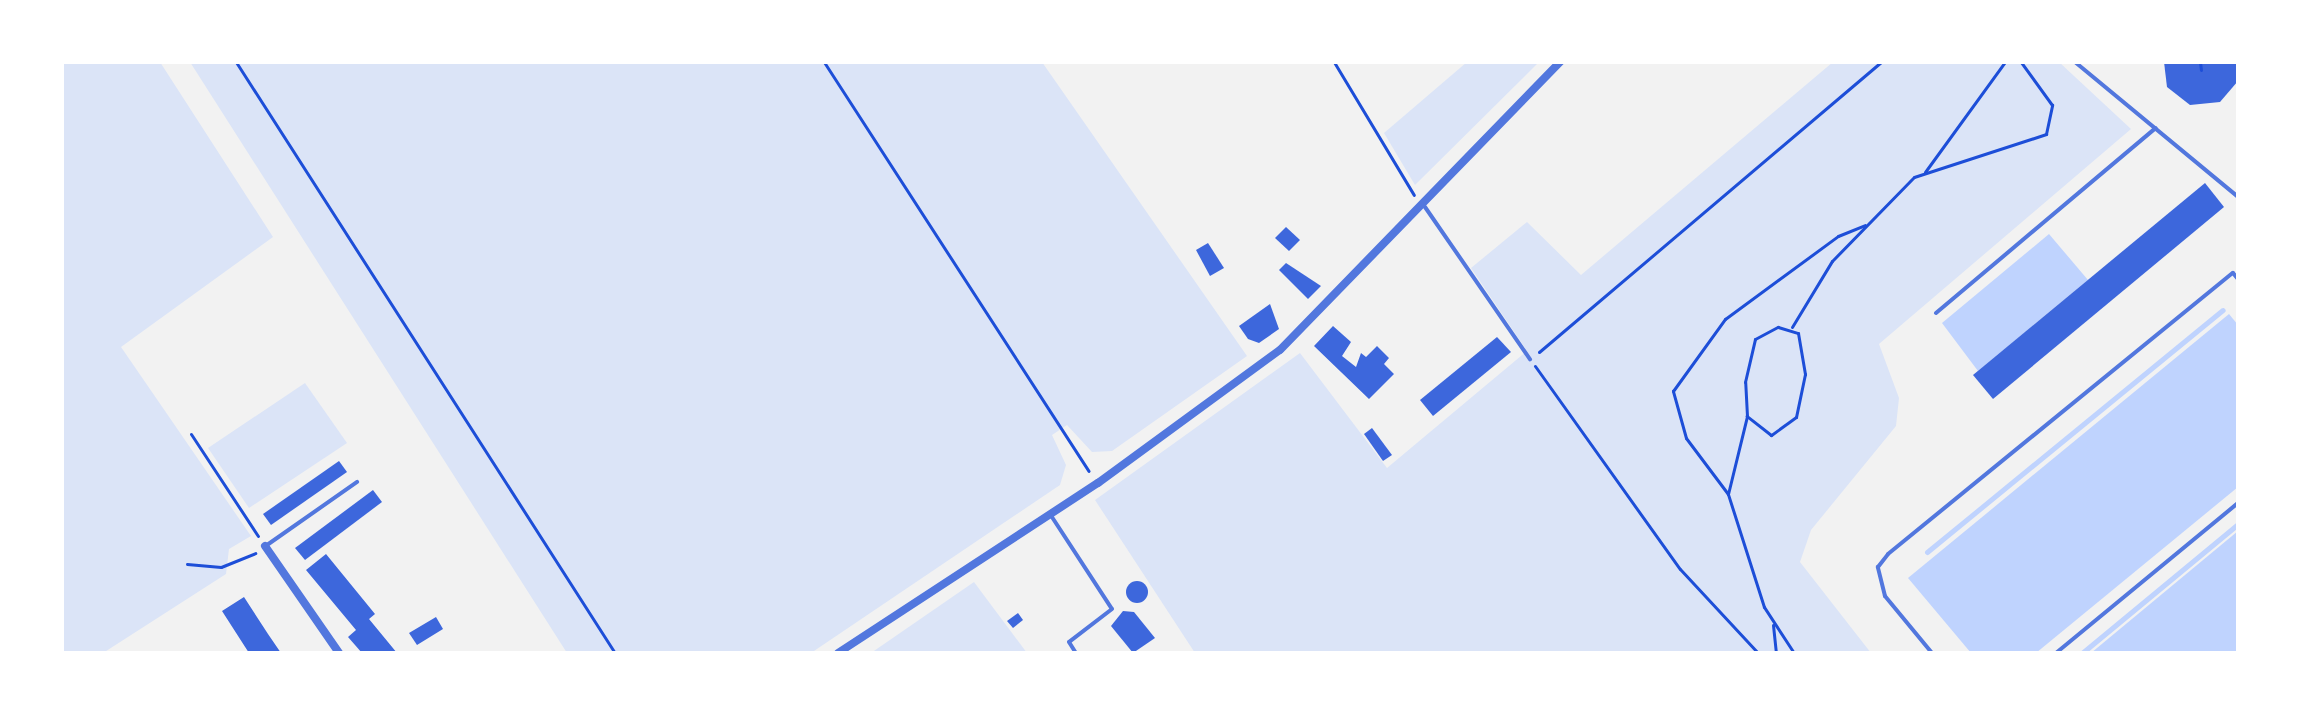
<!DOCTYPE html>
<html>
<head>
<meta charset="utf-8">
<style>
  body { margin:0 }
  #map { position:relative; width:2300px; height:715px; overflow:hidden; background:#f2f2f2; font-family:Cabin,sans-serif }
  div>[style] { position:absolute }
  .green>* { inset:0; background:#dbe4f7 }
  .water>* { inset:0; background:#bfd3fe }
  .stream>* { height:5px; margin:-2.5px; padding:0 2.5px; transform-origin:2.5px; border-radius:2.5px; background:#bfd3fe }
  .building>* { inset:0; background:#3d67dc }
  .round { border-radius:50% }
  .path>* { height:3px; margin:-1.5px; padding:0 1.5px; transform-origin:1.5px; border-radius:1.5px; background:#1d4ed8 }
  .service>* { height:4px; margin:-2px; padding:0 2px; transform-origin:2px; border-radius:2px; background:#5277de }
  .minor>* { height:8px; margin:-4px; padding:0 4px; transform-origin:4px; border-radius:4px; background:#5277de }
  span { translate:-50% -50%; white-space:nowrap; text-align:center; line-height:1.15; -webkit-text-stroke:8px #fff; paint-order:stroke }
  .frame { position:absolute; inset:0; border:64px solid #fff; pointer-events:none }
</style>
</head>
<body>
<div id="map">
  <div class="green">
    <i style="clip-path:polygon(62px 62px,160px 62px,273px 237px,121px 347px,251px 536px,229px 549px,226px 574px,103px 653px,62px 653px)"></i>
    <i style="clip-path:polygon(190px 62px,1042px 62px,1247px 356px,1112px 451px,1092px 452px,1067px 425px,1052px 435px,1066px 465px,1060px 485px,811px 653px,567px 653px)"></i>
    <i style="clip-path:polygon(1467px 62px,1539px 62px,1415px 185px,1384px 133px)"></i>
    <i style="clip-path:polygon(1833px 62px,2059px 62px,2131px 129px,1879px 344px,1899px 398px,1896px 426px,1811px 530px,1800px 562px,1871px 653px,1195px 653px,1095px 500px,1300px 353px,1387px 468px,1527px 351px,1471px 268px,1527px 222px,1581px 275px)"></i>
    <i style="clip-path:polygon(305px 383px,347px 443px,249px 508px,208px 448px)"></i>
    <i style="clip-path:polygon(974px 582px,1027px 653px,871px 653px)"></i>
  </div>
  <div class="water">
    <i style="clip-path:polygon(2049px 234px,2088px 280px,1978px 371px,1942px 323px)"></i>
    <i style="clip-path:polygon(2229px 314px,2238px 325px,2238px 487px,2036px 653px,1971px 653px,1908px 578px)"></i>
    <i style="clip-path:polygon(2238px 531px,2238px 653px,2091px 653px)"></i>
  </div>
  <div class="stream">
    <i style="left:1927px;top:552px;width:382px;rotate:-39.3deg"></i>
    <i style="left:2082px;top:653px;width:202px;rotate:-39.6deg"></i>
  </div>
  <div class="building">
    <i style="clip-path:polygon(2164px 62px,2238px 62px,2238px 81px,2220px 102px,2190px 105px,2167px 87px)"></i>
    <i style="clip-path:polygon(2205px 183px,2224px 207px,1993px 399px,1973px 375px)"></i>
    <i style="clip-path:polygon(1286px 227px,1300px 240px,1289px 251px,1275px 238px)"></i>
    <i style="clip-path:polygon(1208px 243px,1224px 268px,1210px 276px,1196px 250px)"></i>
    <i style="clip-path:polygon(1286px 263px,1321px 286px,1308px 299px,1279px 270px)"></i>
    <i style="clip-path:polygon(1270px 304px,1279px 329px,1259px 343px,1248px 339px,1239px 326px)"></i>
    <i style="clip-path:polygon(1333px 326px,1351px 342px,1342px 356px,1356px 367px,1361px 353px,1366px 357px,1377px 346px,1389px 358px,1384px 364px,1394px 374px,1369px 399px,1314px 346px)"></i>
    <i style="clip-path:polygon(1497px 337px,1511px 352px,1433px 416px,1420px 400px)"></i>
    <i style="clip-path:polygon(1372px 428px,1392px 455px,1383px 461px,1364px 434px)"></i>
    <i style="clip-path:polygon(339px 461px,347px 472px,271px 525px,263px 514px)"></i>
    <i style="clip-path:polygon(373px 490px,382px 502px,305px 560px,295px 548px)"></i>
    <i style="clip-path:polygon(326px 554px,375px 614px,369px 619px,397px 653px,362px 653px,348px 637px,356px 630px,306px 570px)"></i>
    <i class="round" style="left:1126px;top:581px;width:22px;height:22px"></i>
    <i style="clip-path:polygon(244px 597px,268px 634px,281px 653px,249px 653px,222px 611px)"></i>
    <i style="clip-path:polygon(1123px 611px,1134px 612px,1155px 638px,1133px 653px,1111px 626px)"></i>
    <i style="clip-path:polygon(1018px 613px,1023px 620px,1013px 628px,1007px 621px)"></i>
    <i style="clip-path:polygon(436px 617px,443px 629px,417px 645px,409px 633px)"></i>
  </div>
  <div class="path">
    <i style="left:236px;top:62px;width:702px;rotate:57.33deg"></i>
    <i style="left:824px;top:62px;width:487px;rotate:57.1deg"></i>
    <i style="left:1334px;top:62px;width:155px;rotate:59deg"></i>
    <i style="left:2200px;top:62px;width:8px;rotate:83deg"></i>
    <i style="left:1925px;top:172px;width:136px;rotate:-54deg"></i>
    <i style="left:1778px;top:327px;width:21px;rotate:17deg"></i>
    <i style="left:1798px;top:333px;width:42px;rotate:80.3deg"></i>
    <i style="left:1805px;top:374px;width:44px;rotate:101.8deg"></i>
    <i style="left:1796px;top:417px;width:31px;rotate:144deg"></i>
    <i style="left:1771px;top:435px;width:31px;rotate:-142deg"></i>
    <i style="left:1747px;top:416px;width:34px;rotate:-93deg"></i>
    <i style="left:1745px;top:382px;width:44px;rotate:-76.9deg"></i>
    <i style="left:1755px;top:339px;width:26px;rotate:-28deg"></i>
    <i style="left:1792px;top:327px;width:77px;rotate:-58.8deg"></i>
    <i style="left:1832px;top:261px;width:117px;rotate:-45.7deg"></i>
    <i style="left:1914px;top:177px;width:139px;rotate:-18deg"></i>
    <i style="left:2046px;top:134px;width:30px;rotate:-78deg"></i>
    <i style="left:2052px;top:105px;width:53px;rotate:-125.8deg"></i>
    <i style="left:1539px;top:352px;width:448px;rotate:-40.3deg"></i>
    <i style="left:1535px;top:366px;width:249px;rotate:54.5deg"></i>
    <i style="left:1680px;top:569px;width:115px;rotate:47.1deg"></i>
    <i style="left:191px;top:434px;width:122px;rotate:56.7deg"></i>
    <i style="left:1728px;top:494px;width:80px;rotate:-76.3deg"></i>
    <i style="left:187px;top:564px;width:34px;rotate:5deg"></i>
    <i style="left:221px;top:567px;width:37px;rotate:-22deg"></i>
    <i style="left:1773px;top:625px;width:28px;rotate:84deg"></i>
    <i style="left:1794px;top:653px;width:55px;rotate:-123.1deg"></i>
    <i style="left:1764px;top:607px;width:119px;rotate:-107.7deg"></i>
    <i style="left:1728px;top:494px;width:70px;rotate:-126.9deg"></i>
    <i style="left:1686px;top:438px;width:49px;rotate:-105.5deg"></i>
    <i style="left:1673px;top:391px;width:89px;rotate:-54.2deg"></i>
    <i style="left:1725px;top:319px;width:140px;rotate:-36.3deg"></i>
    <i style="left:1838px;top:236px;width:29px;rotate:-22deg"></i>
  </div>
  <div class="service">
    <i style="left:2075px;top:62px;width:212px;rotate:39.6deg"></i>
    <i style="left:1425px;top:207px;width:185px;rotate:55.4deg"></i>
    <i style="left:1936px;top:313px;width:287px;rotate:-40.1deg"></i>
    <i style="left:1050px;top:514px;width:113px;rotate:56.9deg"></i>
    <i style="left:1112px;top:609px;width:54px;rotate:142.5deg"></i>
    <i style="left:1069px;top:642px;width:13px;rotate:58deg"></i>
    <i style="left:267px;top:545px;width:110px;rotate:-35deg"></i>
    <i style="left:1932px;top:653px;width:74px;rotate:-129.5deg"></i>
    <i style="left:1885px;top:596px;width:30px;rotate:-104deg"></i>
    <i style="left:1878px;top:567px;width:16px;rotate:-52deg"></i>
    <i style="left:1888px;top:554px;width:445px;rotate:-39.2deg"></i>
    <i style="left:2233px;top:273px;width:8px;rotate:50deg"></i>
    <i style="left:2056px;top:653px;width:236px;rotate:-39.5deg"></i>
  </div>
  <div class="minor">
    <i style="left:265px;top:546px;width:130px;rotate:55.3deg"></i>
    <i style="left:838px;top:653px;width:311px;rotate:-33.2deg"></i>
    <i style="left:1098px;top:483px;width:225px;rotate:-36.2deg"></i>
    <i style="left:1280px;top:350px;width:402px;rotate:-45.8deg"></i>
  </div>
  <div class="frame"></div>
</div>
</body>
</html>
